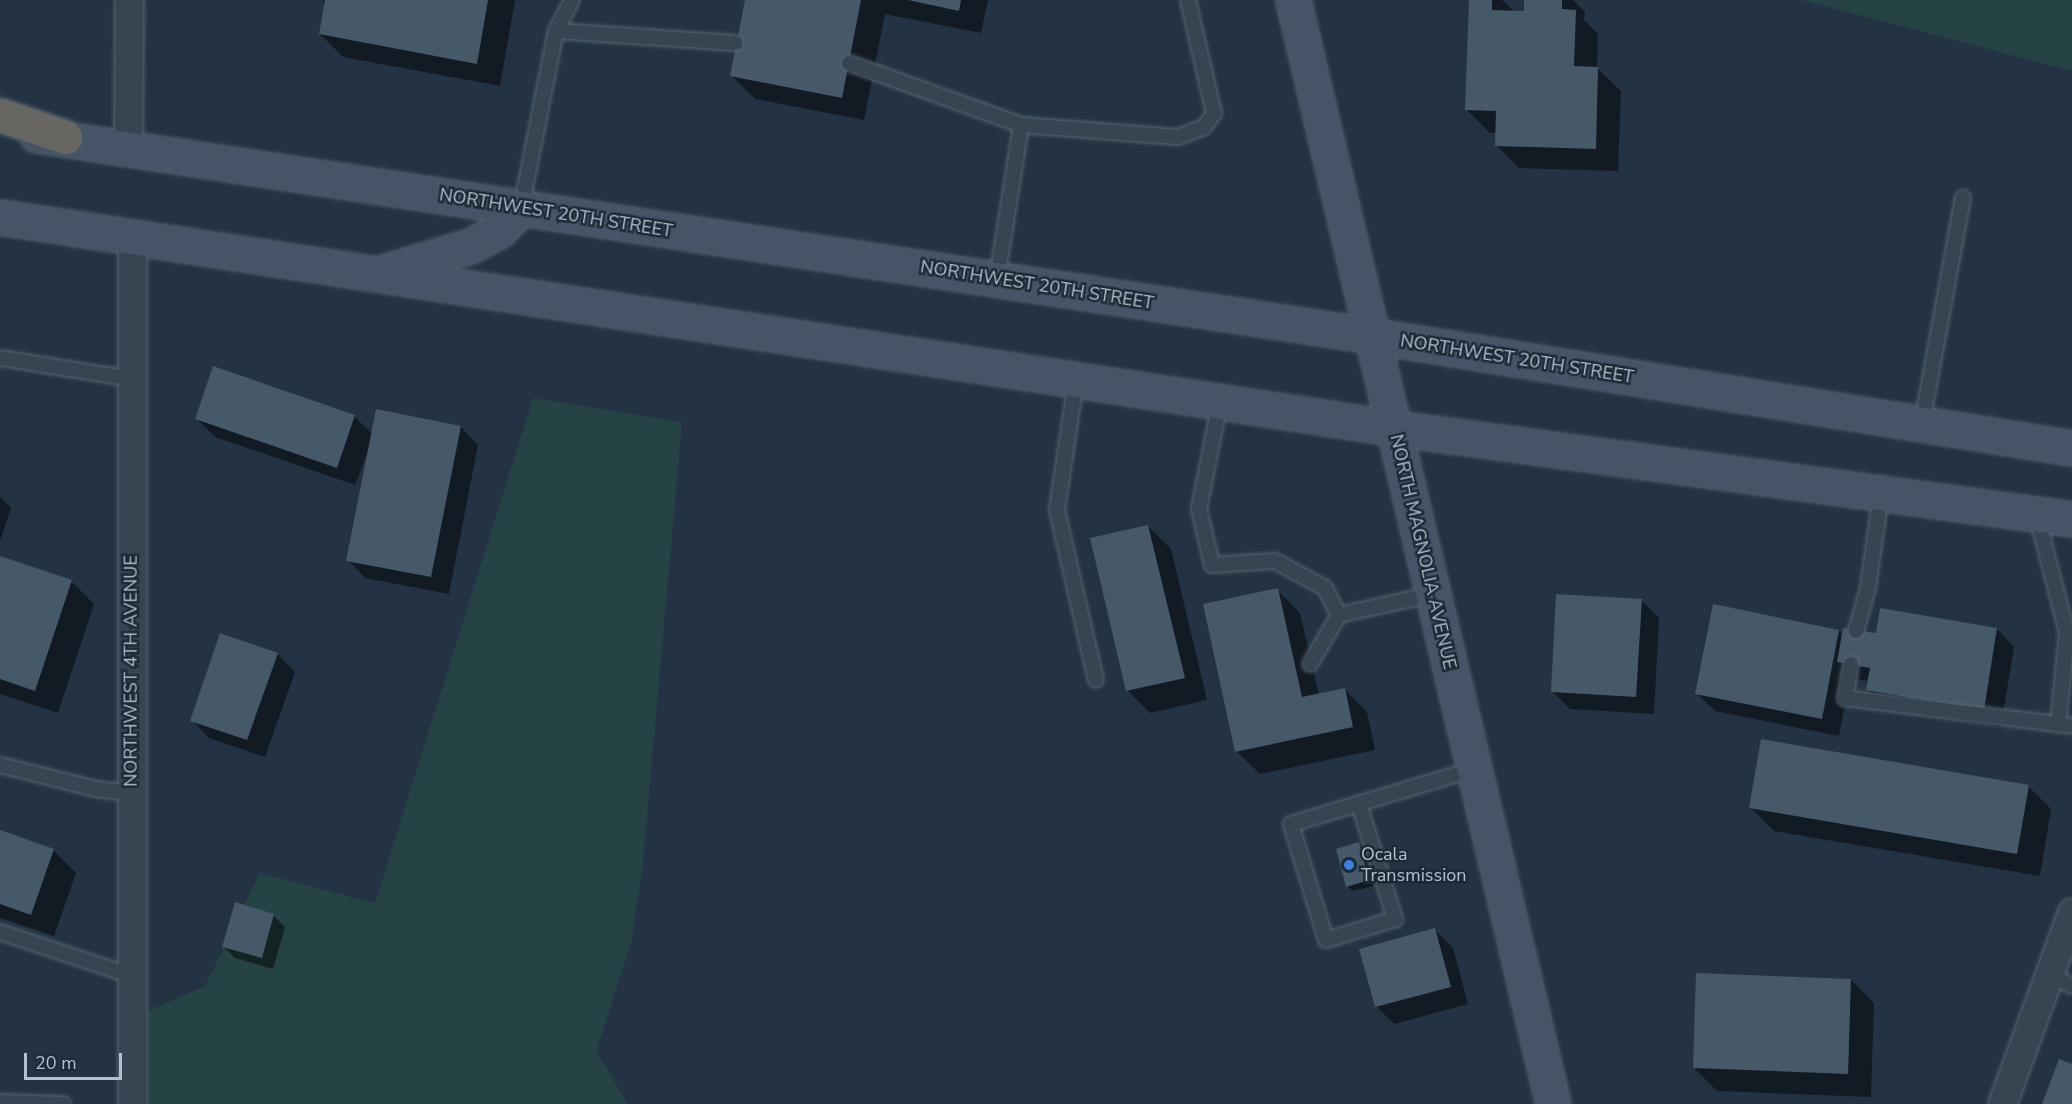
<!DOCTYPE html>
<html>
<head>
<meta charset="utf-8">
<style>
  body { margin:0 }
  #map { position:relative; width:2072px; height:1104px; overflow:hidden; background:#233343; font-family:"Nunito Sans",sans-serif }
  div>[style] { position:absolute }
  .green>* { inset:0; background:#254344 }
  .shadow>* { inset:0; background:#0007 }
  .building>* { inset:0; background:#465969 }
  .roads { filter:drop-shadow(0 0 2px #556370) drop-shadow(0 0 2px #556370) }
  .service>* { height:14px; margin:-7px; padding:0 7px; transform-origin:7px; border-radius:7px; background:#374552 }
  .minor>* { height:27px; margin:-13.5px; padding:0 13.5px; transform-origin:13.5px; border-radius:13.5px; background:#374552 }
  .secondary>* { height:33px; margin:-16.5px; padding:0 16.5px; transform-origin:16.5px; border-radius:16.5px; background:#455466 }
  .trunk>* { height:33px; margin:-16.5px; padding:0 16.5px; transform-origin:16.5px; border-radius:16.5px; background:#676663 }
  .dots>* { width:16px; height:16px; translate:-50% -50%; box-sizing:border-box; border:3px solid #1c2a38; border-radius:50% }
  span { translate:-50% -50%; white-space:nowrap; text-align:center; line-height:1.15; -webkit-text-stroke:5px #1c2a38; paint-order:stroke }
  .street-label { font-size:18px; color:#b4c0cd }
  .poi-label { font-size:18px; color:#b4c0cd }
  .left { translate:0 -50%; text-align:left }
  .scale { position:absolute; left:24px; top:1053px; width:98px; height:27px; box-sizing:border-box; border:3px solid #b4c0cd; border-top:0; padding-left:8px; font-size:18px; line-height:21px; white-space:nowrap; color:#b4c0cd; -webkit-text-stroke:4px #1c2a38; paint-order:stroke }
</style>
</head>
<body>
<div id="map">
  <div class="green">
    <i style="clip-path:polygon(1801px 0,2072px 0,2072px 71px)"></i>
    <i style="clip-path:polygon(533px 398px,682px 422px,643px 862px,631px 944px,596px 1051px,628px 1104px,148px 1104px,148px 1011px,205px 986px,260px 873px,375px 903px)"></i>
  </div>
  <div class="shadow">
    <i style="clip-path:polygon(322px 0,515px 0,500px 86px,343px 57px,320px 34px,326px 3px)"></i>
    <i style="clip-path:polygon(747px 0,988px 0,981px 33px,885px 14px,864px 120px,755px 99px,732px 76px)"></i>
    <i style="clip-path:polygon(1470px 0,1502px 0,1515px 12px,1525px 13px,1526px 0,1573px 0,1585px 12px,1584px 20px,1598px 34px,1597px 68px,1621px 91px,1618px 171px,1519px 168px,1496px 145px,1497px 133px,1490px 133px,1467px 110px)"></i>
    <i style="clip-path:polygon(214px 368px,355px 417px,373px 435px,461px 427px,478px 445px,449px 594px,365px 578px,348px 560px,370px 446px,355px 485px,215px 437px,197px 419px)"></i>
    <i style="clip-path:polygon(0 497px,11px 508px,0 541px)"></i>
    <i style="clip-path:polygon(1148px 526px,1171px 549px,1207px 700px,1150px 713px,1127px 690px)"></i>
    <i style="clip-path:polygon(0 557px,71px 581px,94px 604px,58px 713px,0 694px)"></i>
    <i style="clip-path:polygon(1277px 590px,1300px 613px,1319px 695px,1344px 689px,1367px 712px,1375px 750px,1260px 774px,1237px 752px)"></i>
    <i style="clip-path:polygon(1641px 600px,1659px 618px,1654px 714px,1570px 709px,1552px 691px)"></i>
    <i style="clip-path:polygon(1997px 629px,2014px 647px,2001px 727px,1886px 708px,1868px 690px,1869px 681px,1857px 679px,1851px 674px,1839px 736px,1715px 711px,1697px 694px,1839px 631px,1843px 635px,1877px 635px)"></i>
    <i style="clip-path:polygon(277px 654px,295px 672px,265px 757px,209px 738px,192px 720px)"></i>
    <i style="clip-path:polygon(2028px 786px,2051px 809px,2040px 876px,1774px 831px,1751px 808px)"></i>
    <i style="clip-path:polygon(0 832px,53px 850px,76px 873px,54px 936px,0 918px)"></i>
    <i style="clip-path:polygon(1359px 844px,1364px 850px,1374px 886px,1353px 891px,1347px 886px)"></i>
    <i style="clip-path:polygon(273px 915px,285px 927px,273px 969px,235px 958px,223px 946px)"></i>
    <i style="clip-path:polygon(1435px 930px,1453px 948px,1468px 1004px,1394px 1024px,1376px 1006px)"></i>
    <i style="clip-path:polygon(1851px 980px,1874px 1003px,1871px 1097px,1717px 1091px,1694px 1068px)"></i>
  </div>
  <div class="building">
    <i style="clip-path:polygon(325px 0,488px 0,477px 64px,319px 34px)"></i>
    <i style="clip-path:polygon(745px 0,861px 0,842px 98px,730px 76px)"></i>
    <i style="clip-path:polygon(908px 0,961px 0,959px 11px)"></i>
    <i style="clip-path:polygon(1469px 0,1492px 0,1492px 10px,1524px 11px,1524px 0,1562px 0,1562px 9px,1576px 10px,1574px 66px,1598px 67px,1596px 149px,1495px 146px,1496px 111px,1465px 110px)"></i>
    <i style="clip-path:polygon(213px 366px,355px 415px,337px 468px,195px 419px)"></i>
    <i style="clip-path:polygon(376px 409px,461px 426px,431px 577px,346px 561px)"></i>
    <i style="clip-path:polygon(1148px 525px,1185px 678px,1126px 691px,1090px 538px)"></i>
    <i style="clip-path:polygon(0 556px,72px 580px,35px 691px,0 679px)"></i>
    <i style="clip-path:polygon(1278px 588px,1302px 697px,1345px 688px,1353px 727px,1235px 752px,1203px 604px)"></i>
    <i style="clip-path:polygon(1556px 594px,1642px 599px,1636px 697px,1551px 692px)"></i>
    <i style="clip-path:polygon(1713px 604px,1839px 630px,1822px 719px,1695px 694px)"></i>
    <i style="clip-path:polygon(1880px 608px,1997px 628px,1984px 710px,1866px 690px,1870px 668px,1837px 662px,1843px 628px,1876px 633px)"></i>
    <i style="clip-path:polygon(220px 633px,278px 653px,247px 740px,190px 721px)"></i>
    <i style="clip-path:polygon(1761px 739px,2029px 785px,2017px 854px,1749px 808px)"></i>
    <i style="clip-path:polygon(0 830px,54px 849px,31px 915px,0 904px)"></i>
    <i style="clip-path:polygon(1359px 842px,1369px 880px,1346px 887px,1336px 849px)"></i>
    <i style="clip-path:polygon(235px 902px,274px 914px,262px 958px,222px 947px)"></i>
    <i style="clip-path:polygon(1435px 928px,1451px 987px,1375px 1007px,1359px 949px)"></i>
    <i style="clip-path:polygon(1696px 973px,1851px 979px,1848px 1074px,1693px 1068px)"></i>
    <i style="clip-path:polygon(2059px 1059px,2072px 1064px,2072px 1104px,2042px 1104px)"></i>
  </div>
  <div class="roads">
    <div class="service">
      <i style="left:556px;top:31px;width:180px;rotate:3.8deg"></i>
      <i style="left:849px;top:63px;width:183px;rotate:19.8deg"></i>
      <i style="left:521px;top:208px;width:180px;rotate:-78.8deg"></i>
      <i style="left:556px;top:31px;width:35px;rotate:-63deg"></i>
      <i style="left:997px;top:279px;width:156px;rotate:-81.1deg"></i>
      <i style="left:1021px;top:125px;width:157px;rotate:4.4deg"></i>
      <i style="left:1178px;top:137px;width:28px;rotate:-21deg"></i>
      <i style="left:1204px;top:127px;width:17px;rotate:-54deg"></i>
      <i style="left:1214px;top:113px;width:116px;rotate:-103deg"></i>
      <i style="left:0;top:358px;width:134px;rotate:9deg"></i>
      <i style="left:1076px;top:381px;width:130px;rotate:98.4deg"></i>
      <i style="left:1057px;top:510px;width:174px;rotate:77.1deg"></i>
      <i style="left:1220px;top:402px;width:109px;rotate:101.1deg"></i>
      <i style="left:1199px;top:509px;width:57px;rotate:76.9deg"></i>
      <i style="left:1212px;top:565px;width:63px;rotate:-3.6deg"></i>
      <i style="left:1275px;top:561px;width:57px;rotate:28.4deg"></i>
      <i style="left:1325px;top:588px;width:30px;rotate:63deg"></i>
      <i style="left:1339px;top:615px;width:96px;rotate:-12.6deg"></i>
      <i style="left:1922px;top:423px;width:229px;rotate:-79.7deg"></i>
      <i style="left:2037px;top:516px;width:121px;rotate:75.6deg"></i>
      <i style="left:2067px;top:633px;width:92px;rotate:95.6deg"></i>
      <i style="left:1856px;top:631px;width:45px;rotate:-74.4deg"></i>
      <i style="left:1868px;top:588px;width:95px;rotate:-82.1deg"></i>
      <i style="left:1310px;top:664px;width:57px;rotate:-59.4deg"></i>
      <i style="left:1851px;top:664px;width:35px;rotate:100deg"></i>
      <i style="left:1845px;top:698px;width:229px;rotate:7deg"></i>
      <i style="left:0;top:765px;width:99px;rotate:14deg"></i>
      <i style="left:96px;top:789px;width:35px;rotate:7deg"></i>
      <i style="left:1359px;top:804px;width:121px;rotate:72.6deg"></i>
      <i style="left:1395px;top:919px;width:72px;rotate:163.1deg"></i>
      <i style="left:1326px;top:940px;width:121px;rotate:-106.8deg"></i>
      <i style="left:1291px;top:824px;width:191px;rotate:-16.7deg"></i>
      <i style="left:0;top:932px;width:139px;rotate:18.4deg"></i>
      <i style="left:2050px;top:974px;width:25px;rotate:29deg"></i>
      <i style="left:0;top:1102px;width:63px;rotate:1.8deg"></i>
    </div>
    <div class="minor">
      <i style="left:128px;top:147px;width:147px;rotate:-89.6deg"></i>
      <i style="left:132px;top:1104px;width:866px;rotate:-90deg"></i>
      <i style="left:2002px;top:1104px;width:204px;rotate:-70deg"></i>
    </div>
    <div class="secondary">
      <i style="left:1293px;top:0;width:1134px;rotate:76.75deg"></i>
      <i style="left:37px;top:135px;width:1352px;rotate:8.55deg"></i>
      <i style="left:1374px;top:336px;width:707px;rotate:9.12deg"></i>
      <i style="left:0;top:217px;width:1410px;rotate:8.61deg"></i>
      <i style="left:1394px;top:428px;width:684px;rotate:7.64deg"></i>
      <i style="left:380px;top:273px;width:94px;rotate:-16.7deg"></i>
      <i style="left:470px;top:246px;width:34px;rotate:-28deg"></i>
      <i style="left:500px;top:230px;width:30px;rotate:-46deg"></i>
    </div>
    <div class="trunk">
      <i style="left:0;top:115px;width:69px;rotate:18.7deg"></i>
    </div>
  </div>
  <div class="dots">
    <i style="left:1349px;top:865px;background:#3f7fe0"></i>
  </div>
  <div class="street-label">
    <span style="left:556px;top:213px;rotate:9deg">NORTHWEST 20TH STREET</span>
    <span style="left:1037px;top:285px;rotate:9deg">NORTHWEST 20TH STREET</span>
    <span style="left:1517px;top:359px;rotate:9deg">NORTHWEST 20TH STREET</span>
    <span style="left:1423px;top:552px;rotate:77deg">NORTH MAGNOLIA AVENUE</span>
    <span style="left:131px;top:671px;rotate:-90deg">NORTHWEST 4TH AVENUE</span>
  </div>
  <div class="poi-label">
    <span class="left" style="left:1361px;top:865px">Ocala<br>Transmission</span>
  </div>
  <div class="scale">20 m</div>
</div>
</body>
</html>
